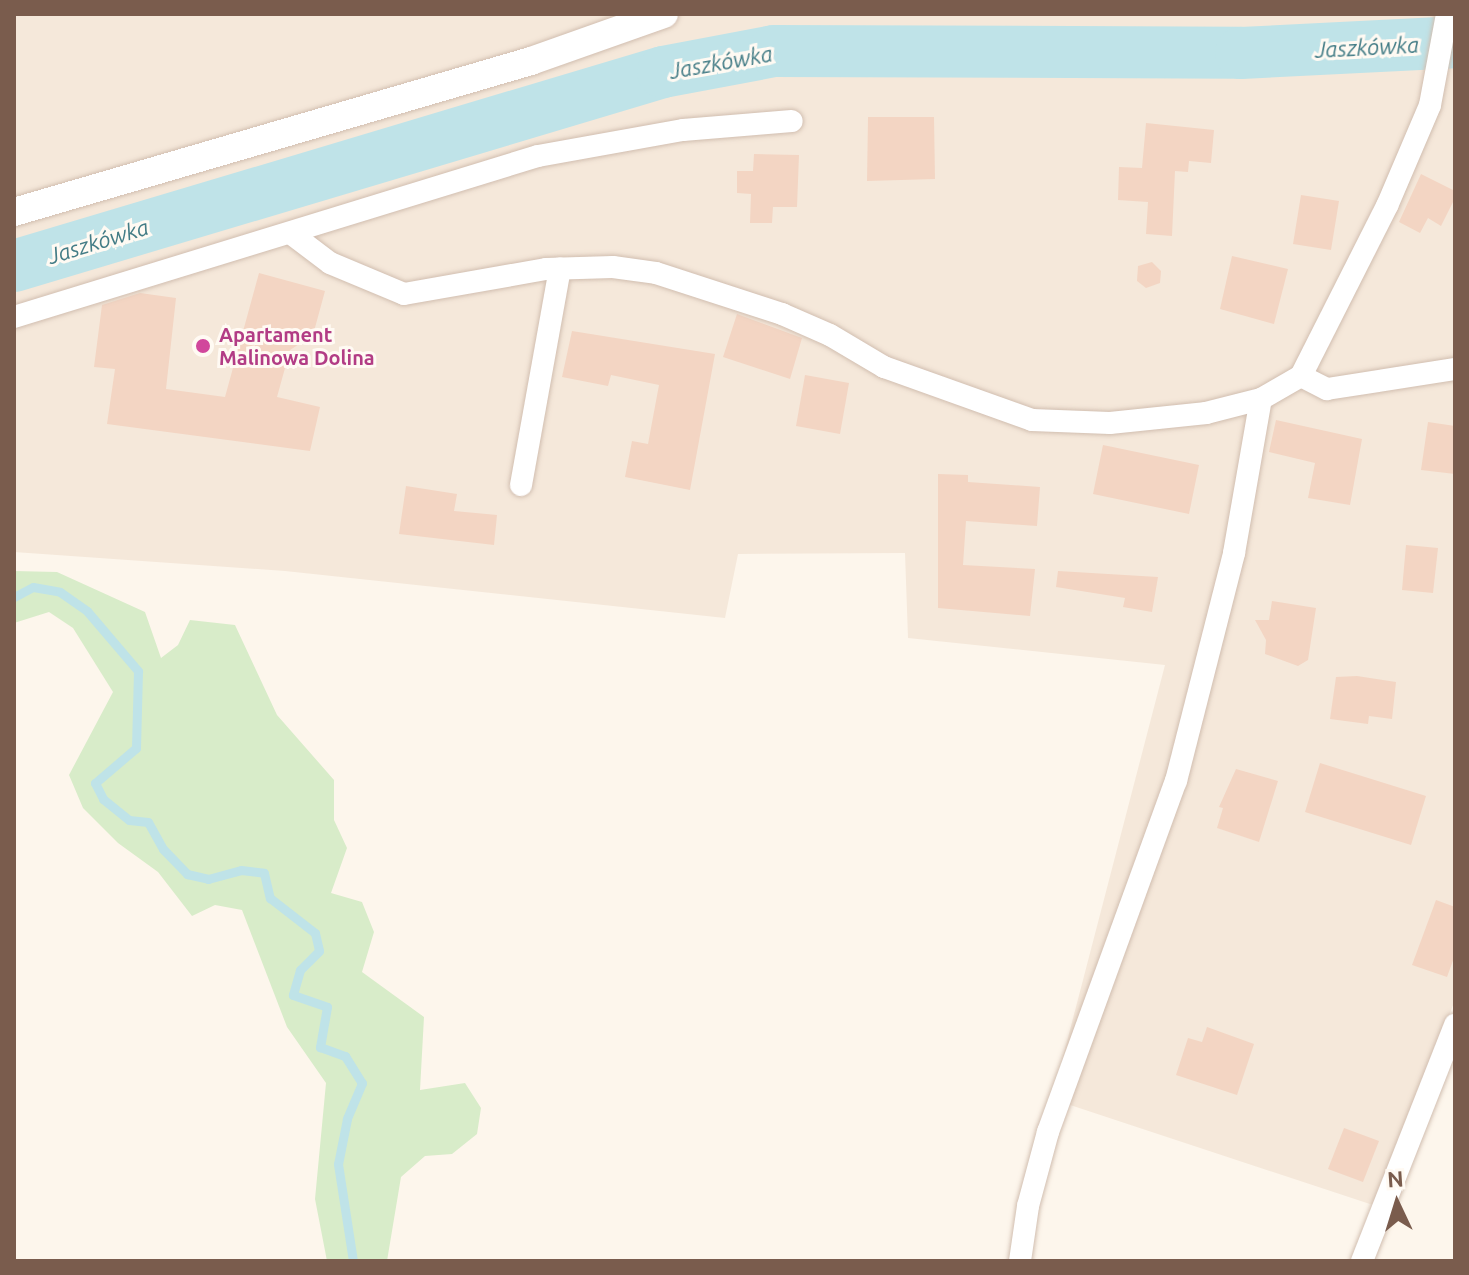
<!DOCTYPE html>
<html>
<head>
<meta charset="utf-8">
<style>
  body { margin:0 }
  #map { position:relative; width:1469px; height:1275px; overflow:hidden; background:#fdf6ec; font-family:Ubuntu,sans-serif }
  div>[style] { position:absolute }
  .residential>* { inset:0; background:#f5e8da }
  .green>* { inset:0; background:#d8ecc9 }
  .stream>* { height:9px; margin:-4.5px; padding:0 4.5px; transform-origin:4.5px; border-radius:4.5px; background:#bfe3e8 }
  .river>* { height:52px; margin:-26px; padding:0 26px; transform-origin:26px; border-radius:26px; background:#bfe3e8 }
  .building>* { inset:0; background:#f3d5c3 }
  .roads { filter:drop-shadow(0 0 2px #d1beb0) drop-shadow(0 0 2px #d1beb0) }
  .minor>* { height:22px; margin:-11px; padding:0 11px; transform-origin:11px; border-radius:11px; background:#fff }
  .tertiary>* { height:28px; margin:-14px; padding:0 14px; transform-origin:14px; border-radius:14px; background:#fff }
  .dots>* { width:22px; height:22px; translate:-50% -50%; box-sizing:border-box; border:4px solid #fffaf3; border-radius:50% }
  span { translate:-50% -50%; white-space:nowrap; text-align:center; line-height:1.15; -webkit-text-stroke:6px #fffaf3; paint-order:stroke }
  .hotel-label { font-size:20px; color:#b23c85; font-weight:700 }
  .left { translate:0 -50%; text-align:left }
  .water-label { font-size:22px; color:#437c86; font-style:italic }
  .frame { position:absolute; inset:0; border:16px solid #7a5c4d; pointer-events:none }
  .north { position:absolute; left:1357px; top:1163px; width:80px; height:80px; -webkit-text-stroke:6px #fffaf3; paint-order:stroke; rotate:356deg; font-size:22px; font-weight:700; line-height:32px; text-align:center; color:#7a5c4d }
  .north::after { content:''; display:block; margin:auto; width:28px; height:36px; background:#7a5c4d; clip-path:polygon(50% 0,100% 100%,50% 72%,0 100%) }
</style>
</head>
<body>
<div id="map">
  <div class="residential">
    <i style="clip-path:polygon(14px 14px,1455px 14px,1455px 1000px,1376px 1206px,1052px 1099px,1165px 665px,908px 638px,905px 553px,738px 554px,725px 618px,285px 571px,14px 552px)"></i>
  </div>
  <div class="green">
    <i style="clip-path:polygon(14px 571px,57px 572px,145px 612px,161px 658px,178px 645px,190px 620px,235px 625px,277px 715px,334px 780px,334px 820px,347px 848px,331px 893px,362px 902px,374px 932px,362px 972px,424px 1017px,420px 1090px,465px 1083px,481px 1108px,477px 1134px,452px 1154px,425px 1156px,401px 1177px,387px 1261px,327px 1261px,315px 1199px,326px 1083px,287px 1027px,242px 910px,215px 905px,192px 916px,158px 872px,118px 843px,83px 808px,69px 775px,113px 692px,73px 628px,49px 612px,14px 623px)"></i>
  </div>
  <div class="stream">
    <i style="left:14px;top:597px;width:21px;rotate:-28deg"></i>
    <i style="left:33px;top:587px;width:27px;rotate:10deg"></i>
    <i style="left:60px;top:592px;width:33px;rotate:35deg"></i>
    <i style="left:87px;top:611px;width:79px;rotate:49.6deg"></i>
    <i style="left:138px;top:671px;width:77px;rotate:91.5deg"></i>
    <i style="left:136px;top:748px;width:54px;rotate:139.5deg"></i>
    <i style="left:95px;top:783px;width:18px;rotate:63deg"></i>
    <i style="left:103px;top:799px;width:33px;rotate:39deg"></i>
    <i style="left:129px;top:820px;width:19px;rotate:6deg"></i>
    <i style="left:148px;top:822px;width:31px;rotate:61deg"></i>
    <i style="left:163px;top:849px;width:35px;rotate:46deg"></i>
    <i style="left:187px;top:874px;width:22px;rotate:13deg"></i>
    <i style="left:208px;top:879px;width:34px;rotate:-15deg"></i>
    <i style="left:241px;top:870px;width:23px;rotate:7deg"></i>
    <i style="left:264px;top:873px;width:26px;rotate:77deg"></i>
    <i style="left:270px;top:898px;width:57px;rotate:37.9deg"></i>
    <i style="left:315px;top:933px;width:18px;rotate:77deg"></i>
    <i style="left:319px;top:951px;width:27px;rotate:135deg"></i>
    <i style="left:300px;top:970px;width:26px;rotate:106deg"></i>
    <i style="left:293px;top:995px;width:36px;rotate:19deg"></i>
    <i style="left:327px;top:1007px;width:41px;rotate:99.9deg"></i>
    <i style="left:320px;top:1047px;width:27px;rotate:20deg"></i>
    <i style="left:345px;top:1056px;width:32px;rotate:58deg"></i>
    <i style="left:362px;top:1083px;width:39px;rotate:113deg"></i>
    <i style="left:347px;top:1119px;width:46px;rotate:101.3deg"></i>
    <i style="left:338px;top:1164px;width:98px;rotate:81.2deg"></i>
  </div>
  <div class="river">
    <i style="left:14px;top:266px;width:677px;rotate:-16.64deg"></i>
    <i style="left:663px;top:72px;width:113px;rotate:-10.7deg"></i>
    <i style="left:774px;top:51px;width:467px;rotate:0.2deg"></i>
    <i style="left:1241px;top:53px;width:214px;rotate:-2.9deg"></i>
  </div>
  <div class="building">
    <i style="clip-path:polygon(868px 117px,934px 117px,935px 179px,867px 181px)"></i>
    <i style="clip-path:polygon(1146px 123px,1214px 130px,1211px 163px,1189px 161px,1188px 172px,1175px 171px,1172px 236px,1146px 234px,1148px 202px,1118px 200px,1119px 167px,1142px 168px)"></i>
    <i style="clip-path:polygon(754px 154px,799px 155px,797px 207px,773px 207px,772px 223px,750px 223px,751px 194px,737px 193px,737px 171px,753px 171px)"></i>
    <i style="clip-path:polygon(1421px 174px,1455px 191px,1455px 198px,1441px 226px,1428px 218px,1420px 233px,1399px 222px)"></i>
    <i style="clip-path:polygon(1301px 195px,1339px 201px,1331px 250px,1293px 244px)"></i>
    <i style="clip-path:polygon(1232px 256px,1288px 269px,1274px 324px,1220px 309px)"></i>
    <i style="clip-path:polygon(1152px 262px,1161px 271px,1160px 283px,1146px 288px,1137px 281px,1138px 266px)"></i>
    <i style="clip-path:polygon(259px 273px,325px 291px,313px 335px,290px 350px,277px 397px,320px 407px,310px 451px,107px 424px,115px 369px,94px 367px,102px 305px,140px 293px,176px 298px,166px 389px,225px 397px)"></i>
    <i style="clip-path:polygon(737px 314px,802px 338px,790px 379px,723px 357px)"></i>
    <i style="clip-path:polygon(572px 331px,715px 354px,690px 490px,625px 477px,632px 441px,648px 444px,659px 385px,611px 375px,608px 386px,562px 377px)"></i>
    <i style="clip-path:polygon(805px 375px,849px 383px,840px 434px,796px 426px)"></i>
    <i style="clip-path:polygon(1276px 420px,1362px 439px,1350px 505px,1308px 498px,1315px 463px,1269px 452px)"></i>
    <i style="clip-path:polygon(1428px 422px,1455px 426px,1455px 474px,1421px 470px)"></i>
    <i style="clip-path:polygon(1103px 445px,1199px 465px,1189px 514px,1093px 494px)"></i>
    <i style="clip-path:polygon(938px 474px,968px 475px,968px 482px,1040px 487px,1037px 526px,966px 521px,963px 565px,1035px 569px,1030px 616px,938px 608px)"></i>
    <i style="clip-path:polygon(406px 486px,457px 494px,454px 511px,497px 515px,494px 545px,399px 534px)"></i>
    <i style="clip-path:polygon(1406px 545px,1438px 548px,1433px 593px,1402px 590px)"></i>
    <i style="clip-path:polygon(1058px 571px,1158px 577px,1152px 612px,1123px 607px,1125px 598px,1056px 587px)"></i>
    <i style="clip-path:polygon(1272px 601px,1316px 608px,1308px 660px,1298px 666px,1265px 654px,1266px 640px,1255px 620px,1269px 620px)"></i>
    <i style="clip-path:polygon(1357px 676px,1396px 682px,1392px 719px,1369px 716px,1368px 724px,1330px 719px,1336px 677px)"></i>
    <i style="clip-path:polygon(1320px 763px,1426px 796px,1411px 845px,1305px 812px)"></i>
    <i style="clip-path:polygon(1236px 769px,1278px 781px,1259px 842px,1217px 828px,1223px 808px,1219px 807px)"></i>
    <i style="clip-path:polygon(1436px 900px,1455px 907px,1455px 955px,1447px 977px,1412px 965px)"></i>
    <i style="clip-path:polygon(1207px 1027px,1254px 1044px,1237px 1095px,1176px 1075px,1188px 1038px,1202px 1042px)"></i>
    <i style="clip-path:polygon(1344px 1128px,1379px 1141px,1363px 1182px,1328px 1169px)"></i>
  </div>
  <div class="roads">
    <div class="minor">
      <i style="left:293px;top:235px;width:46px;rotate:37.1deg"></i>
      <i style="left:330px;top:263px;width:80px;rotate:22.7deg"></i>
      <i style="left:404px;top:294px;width:144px;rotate:-10deg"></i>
      <i style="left:546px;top:269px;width:67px;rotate:-1.7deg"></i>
      <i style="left:613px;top:267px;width:43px;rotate:7.9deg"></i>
      <i style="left:656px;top:273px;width:133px;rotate:18deg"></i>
      <i style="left:782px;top:314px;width:52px;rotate:23.6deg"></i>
      <i style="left:830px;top:335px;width:63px;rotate:30.7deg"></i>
      <i style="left:884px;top:367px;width:157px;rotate:19.7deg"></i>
      <i style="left:1032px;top:420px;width:78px;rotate:2.2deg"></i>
      <i style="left:1110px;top:423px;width:97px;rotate:-5.9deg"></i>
      <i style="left:1206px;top:413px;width:57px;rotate:-14.3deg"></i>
      <i style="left:14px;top:317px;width:548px;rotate:-17.08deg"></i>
      <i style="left:538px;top:156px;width:147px;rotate:-10.2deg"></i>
      <i style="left:683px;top:130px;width:109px;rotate:-4.7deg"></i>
      <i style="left:1301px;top:376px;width:29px;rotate:27deg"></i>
      <i style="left:1327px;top:389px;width:130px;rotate:-8.9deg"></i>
      <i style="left:521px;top:485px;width:220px;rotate:-79.8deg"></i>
      <i style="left:1020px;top:1261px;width:56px;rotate:-81.7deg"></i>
      <i style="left:1028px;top:1206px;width:77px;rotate:-74.9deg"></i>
      <i style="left:1048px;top:1132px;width:374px;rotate:-70deg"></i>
      <i style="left:1176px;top:781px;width:235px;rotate:-75.7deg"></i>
      <i style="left:1234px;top:553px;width:156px;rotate:-80.1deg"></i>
      <i style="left:1261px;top:399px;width:46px;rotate:-29.9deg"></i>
      <i style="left:1301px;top:376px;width:191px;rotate:-63.2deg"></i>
      <i style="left:1387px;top:206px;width:110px;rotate:-66.9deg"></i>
      <i style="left:1430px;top:105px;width:93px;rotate:-79.4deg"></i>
      <i style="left:1362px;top:1261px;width:254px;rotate:-68.5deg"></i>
    </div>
    <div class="tertiary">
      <i style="left:14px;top:212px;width:539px;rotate:-16.28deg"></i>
      <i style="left:531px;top:61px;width:141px;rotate:-19.5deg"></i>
    </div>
  </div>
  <div class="dots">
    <i style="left:203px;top:346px;background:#d1479c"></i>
  </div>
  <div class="hotel-label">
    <span class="left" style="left:219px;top:346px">Apartament<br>Malinowa Dolina</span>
  </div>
  <div class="water-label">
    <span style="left:1367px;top:47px;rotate:-3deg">Jaszkówka</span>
    <span style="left:721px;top:62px;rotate:-10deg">Jaszkówka</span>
    <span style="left:98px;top:241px;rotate:-17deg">Jaszkówka</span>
  </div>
  <div class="frame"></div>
  <div class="north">N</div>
</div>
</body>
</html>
